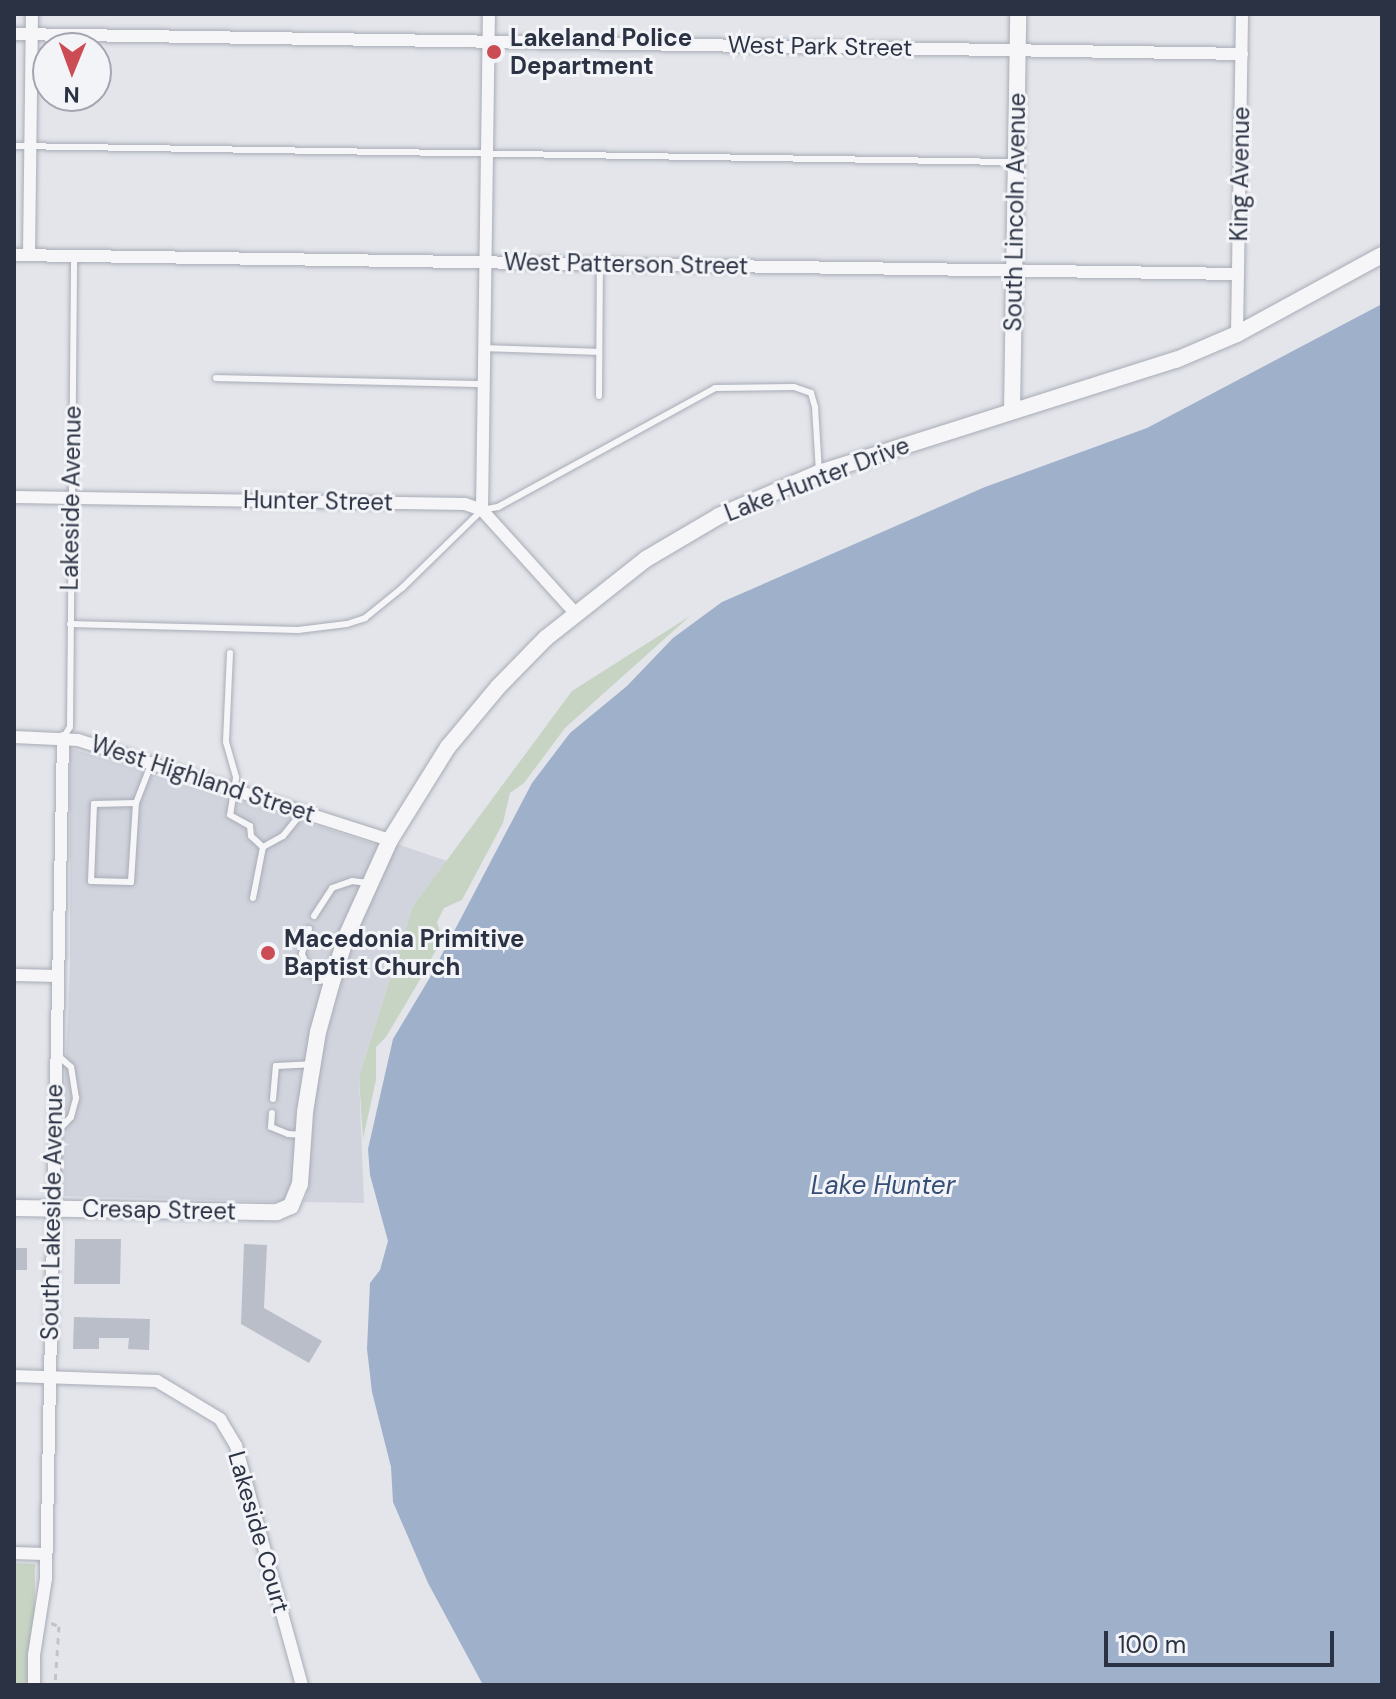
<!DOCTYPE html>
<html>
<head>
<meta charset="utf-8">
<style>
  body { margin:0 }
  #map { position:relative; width:1396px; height:1699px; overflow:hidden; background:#e3e5eb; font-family:"DM Sans",sans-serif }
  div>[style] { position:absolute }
  .built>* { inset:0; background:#d1d4dd }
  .green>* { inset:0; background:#c7d4c4 }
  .water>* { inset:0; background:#9fb0ca }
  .building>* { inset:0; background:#babec8 }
  .path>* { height:3px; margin-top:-1.5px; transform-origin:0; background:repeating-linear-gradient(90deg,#c1c3ca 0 6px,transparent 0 12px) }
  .roads { filter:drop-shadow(0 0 2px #a8acb5) drop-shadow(0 0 2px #a8acb5) }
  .service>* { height:6px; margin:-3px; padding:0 3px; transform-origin:3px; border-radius:3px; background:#f6f6f9 }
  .minor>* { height:12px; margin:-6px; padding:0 6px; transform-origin:6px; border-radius:6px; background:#f6f6f9 }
  .tertiary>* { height:16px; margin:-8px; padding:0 8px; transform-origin:8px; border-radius:8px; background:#f6f6f9 }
  .dots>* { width:22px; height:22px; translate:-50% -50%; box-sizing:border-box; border:4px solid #f3f4f8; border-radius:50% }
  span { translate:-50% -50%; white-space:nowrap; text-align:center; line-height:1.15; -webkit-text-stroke:6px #f3f4f8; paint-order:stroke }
  .poi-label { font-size:24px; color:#2b3243; font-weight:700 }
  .left { translate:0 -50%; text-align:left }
  .street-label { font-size:24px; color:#2b3243 }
  .water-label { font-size:26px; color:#364e76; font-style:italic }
  .frame { position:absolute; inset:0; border:16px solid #2b3243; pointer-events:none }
  .north { position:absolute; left:32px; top:32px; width:80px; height:80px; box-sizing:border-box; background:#f3f4f8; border:2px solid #a3a6b0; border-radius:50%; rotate:181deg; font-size:22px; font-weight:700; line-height:32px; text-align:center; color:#2b3243 }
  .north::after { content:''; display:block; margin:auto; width:28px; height:36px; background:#cc4c55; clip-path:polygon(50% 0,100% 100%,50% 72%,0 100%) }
  .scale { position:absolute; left:1104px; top:1631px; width:230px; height:36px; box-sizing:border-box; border:4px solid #2b3243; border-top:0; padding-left:10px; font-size:24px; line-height:28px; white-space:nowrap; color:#2b3243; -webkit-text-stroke:6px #f3f4f8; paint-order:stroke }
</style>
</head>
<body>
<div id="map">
  <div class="built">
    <i style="clip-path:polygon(70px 748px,378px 845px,339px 934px,324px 978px,302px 1073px,292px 1182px,283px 1202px,63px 1196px,60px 1192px,70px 968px)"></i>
    <i style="clip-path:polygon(397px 844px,447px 861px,413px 906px,359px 1077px,364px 1203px,303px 1202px,307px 1195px,317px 1075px,326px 1035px,353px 940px)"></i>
  </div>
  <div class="green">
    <i style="clip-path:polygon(690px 616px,565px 728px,524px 783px,510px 793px,503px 823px,462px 900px,444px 908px,437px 922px,442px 939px,429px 963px,421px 967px,424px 973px,386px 1037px,376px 1047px,376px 1080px,363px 1139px,359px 1077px,413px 906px,572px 691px)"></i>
    <i style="clip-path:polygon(14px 1563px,35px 1564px,34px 1685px,14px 1685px)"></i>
  </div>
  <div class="water">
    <i style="clip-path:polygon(1382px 304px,1382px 1685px,483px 1685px,428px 1583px,393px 1502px,391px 1467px,372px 1392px,367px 1349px,370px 1283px,380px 1270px,388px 1241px,370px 1175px,368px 1149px,393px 1039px,429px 979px,532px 783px,570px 733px,627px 686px,673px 638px,722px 602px,985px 487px,1147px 428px)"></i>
  </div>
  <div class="building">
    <i style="clip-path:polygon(75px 1239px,121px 1239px,120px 1284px,74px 1284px)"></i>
    <i style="clip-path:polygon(244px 1244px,267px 1245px,264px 1308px,322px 1341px,309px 1363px,241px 1324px)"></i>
    <i style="clip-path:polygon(14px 1248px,27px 1248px,27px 1270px,14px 1270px)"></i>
    <i style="clip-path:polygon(74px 1317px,150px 1319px,149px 1350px,128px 1349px,129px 1338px,99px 1338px,99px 1349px,73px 1349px)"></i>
  </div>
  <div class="path">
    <i style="left:51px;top:1623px;width:9px;rotate:21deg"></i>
    <i style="left:59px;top:1626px;width:59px;rotate:93.9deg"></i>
  </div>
  <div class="roads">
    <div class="service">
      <i style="left:14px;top:146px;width:1000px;rotate:0.92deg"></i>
      <i style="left:485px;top:348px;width:114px;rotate:2deg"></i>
      <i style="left:216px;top:378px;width:268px;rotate:1.3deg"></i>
      <i style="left:599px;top:396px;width:132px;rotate:-89.6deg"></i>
      <i style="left:70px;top:624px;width:228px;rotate:1.5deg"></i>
      <i style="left:298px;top:630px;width:49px;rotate:-7deg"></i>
      <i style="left:347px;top:624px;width:19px;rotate:-18deg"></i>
      <i style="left:365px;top:618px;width:48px;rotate:-39deg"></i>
      <i style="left:402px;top:588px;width:112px;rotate:-44.3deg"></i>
      <i style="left:482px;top:510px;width:16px;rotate:-11deg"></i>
      <i style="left:498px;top:507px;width:247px;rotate:-28.7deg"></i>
      <i style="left:715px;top:388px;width:79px;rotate:-0.7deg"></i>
      <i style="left:794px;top:387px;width:18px;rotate:19deg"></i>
      <i style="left:811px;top:393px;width:15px;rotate:74deg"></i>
      <i style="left:815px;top:407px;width:65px;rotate:86.5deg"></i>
      <i style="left:230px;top:653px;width:89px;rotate:92.6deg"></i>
      <i style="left:226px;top:742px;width:37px;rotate:74deg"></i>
      <i style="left:236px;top:778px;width:37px;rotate:99deg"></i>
      <i style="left:230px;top:815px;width:23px;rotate:29deg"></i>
      <i style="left:250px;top:826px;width:10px;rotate:84deg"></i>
      <i style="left:251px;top:836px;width:16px;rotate:43deg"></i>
      <i style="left:63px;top:738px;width:13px;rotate:-58deg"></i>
      <i style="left:70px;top:727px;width:471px;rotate:-89.5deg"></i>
      <i style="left:136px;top:803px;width:42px;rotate:178.6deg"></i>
      <i style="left:94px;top:804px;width:77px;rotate:92.2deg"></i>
      <i style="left:91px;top:881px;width:40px;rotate:1.4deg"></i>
      <i style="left:131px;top:882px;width:79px;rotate:-86.4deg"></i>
      <i style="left:136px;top:803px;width:44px;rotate:-68.7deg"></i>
      <i style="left:263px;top:847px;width:23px;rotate:-29deg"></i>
      <i style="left:283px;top:836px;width:32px;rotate:-51deg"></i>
      <i style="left:253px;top:898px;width:52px;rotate:-78.9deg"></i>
      <i style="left:314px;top:916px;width:33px;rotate:-57deg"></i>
      <i style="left:332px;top:888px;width:21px;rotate:-19deg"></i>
      <i style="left:352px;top:881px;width:16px;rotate:7deg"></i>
      <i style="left:309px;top:929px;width:26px;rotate:106deg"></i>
      <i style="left:302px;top:954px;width:5px;rotate:68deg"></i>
      <i style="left:304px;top:959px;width:16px;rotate:63deg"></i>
      <i style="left:311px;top:973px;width:21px;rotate:31deg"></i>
      <i style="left:273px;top:1099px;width:33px;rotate:-85deg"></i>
      <i style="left:276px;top:1066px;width:35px;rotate:-3deg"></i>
      <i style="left:272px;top:1113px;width:14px;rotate:94deg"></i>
      <i style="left:271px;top:1127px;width:18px;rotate:22deg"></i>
      <i style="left:288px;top:1134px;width:15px;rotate:4deg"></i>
      <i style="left:56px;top:1133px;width:22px;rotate:-47deg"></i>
      <i style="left:71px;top:1117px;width:20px;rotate:-75deg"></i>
      <i style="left:76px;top:1098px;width:31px;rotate:-99deg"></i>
      <i style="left:71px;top:1067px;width:20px;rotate:-139deg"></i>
    </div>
    <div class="minor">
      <i style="left:14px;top:34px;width:1228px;rotate:0.93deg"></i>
      <i style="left:14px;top:255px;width:1224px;rotate:0.89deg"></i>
      <i style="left:29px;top:255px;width:241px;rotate:-89.3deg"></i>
      <i style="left:1237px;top:334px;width:320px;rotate:-89.1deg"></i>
      <i style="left:14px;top:497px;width:451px;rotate:0.9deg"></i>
      <i style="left:465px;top:504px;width:18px;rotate:19deg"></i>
      <i style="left:482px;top:510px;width:139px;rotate:47.9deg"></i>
      <i style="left:482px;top:510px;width:496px;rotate:-89.2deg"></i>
      <i style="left:14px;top:737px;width:64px;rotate:2.7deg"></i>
      <i style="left:78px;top:740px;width:328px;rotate:17.8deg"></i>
      <i style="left:14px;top:975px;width:44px;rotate:1.3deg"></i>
      <i style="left:14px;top:1376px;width:143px;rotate:2deg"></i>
      <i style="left:157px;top:1381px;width:74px;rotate:31.1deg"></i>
      <i style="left:220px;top:1419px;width:31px;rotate:59deg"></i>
      <i style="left:236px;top:1446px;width:248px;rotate:74.6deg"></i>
      <i style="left:14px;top:1553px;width:30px;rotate:2deg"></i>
      <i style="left:34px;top:1685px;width:30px;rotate:-90deg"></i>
      <i style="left:34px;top:1655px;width:78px;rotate:-81.1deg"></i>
      <i style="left:46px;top:1578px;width:840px;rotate:-88.84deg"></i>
    </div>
    <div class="tertiary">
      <i style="left:1012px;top:411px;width:397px;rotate:-89.1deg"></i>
      <i style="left:14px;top:1208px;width:263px;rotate:0.9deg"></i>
      <i style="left:277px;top:1212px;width:15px;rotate:-23deg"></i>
      <i style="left:291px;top:1206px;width:24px;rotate:-68deg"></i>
      <i style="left:300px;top:1184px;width:72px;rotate:-86deg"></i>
      <i style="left:305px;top:1112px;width:81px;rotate:-80.8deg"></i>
      <i style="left:318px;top:1032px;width:49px;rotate:-74.5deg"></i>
      <i style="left:331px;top:985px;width:50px;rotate:-72.6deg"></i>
      <i style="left:346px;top:937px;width:107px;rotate:-65.6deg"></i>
      <i style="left:390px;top:840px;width:110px;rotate:-58.1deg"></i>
      <i style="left:448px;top:747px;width:78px;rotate:-50.2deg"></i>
      <i style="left:498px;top:687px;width:69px;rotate:-45.6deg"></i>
      <i style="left:546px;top:638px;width:127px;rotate:-38.3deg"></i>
      <i style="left:646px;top:559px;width:85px;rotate:-30.5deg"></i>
      <i style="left:719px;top:516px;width:109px;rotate:-23.3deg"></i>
      <i style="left:819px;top:473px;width:374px;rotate:-17.6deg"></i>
      <i style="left:1176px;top:360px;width:66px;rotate:-23.1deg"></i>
      <i style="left:1237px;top:334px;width:165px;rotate:-28.6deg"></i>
    </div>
  </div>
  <div class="dots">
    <i style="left:494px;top:52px;background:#cc4c55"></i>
    <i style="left:268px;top:953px;background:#cc4c55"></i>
  </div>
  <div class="poi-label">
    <span class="left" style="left:510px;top:52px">Lakeland Police<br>Department</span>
    <span class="left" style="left:284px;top:953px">Macedonia Primitive<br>Baptist Church</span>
  </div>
  <div class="street-label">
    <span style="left:820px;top:46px;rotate:1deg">West Park Street</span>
    <span style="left:1240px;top:174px;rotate:-89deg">King Avenue</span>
    <span style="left:1015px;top:212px;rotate:-89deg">South Lincoln Avenue</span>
    <span style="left:626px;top:264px;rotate:1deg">West Patterson Street</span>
    <span style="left:817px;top:479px;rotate:-21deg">Lake Hunter Drive</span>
    <span style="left:71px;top:498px;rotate:-89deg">Lakeside Avenue</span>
    <span style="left:318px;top:501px;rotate:1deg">Hunter Street</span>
    <span style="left:203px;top:779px;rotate:18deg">West Highland Street</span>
    <span style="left:159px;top:1210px;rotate:1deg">Cresap Street</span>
    <span style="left:52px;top:1212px;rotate:-89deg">South Lakeside Avenue</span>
    <span style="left:259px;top:1532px;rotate:74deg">Lakeside Court</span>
  </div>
  <div class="water-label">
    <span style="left:883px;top:1186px">Lake Hunter</span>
  </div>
  <div class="frame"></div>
  <div class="north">N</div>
  <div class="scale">100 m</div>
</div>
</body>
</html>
